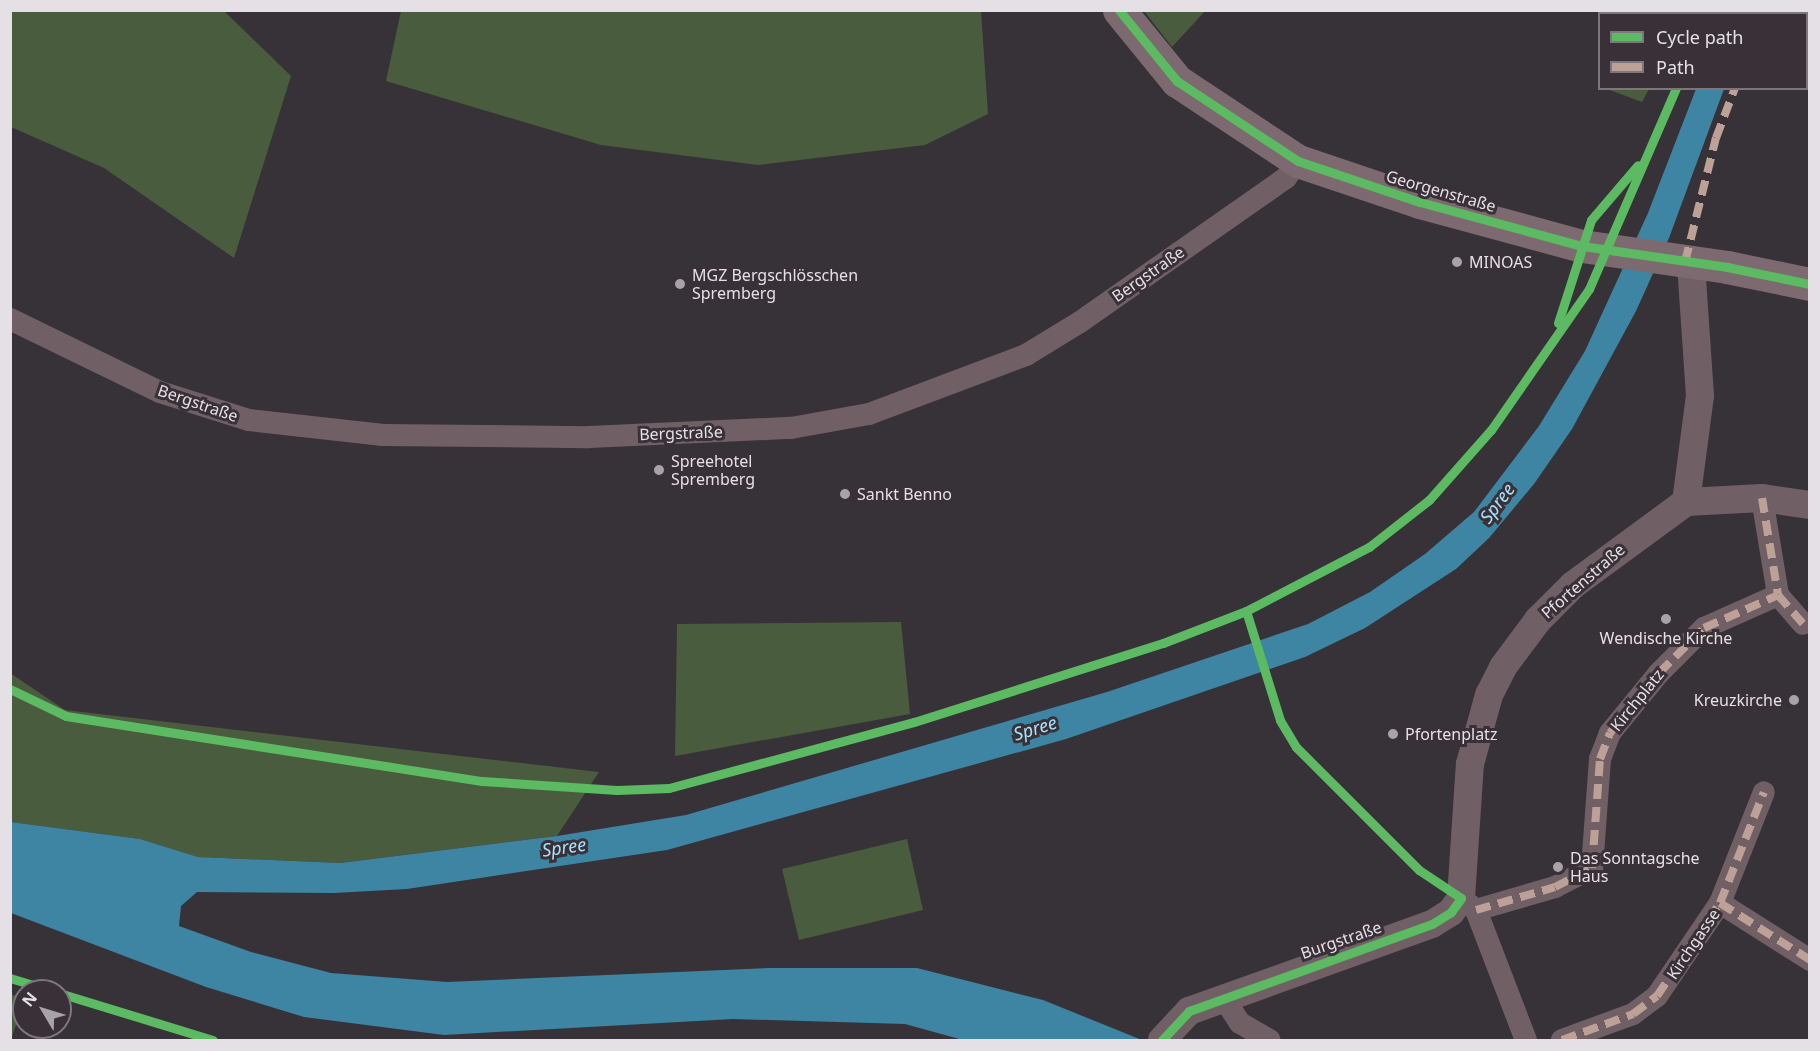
<!DOCTYPE html>
<html>
<head>
<meta charset="utf-8">
<style>
  body { margin:0 }
  #map { position:relative; width:1820px; height:1051px; overflow:hidden; background:#373237; font-family:"Noto Sans",sans-serif }
  div>[style] { position:absolute }
  .green>* { inset:0; background:#495c3e }
  .water>* { inset:0; background:#3d85a2 }
  .minor>* { height:22px; margin:-11px; padding:0 11px; transform-origin:11px; border-radius:11px; background:#706065 }
  .tertiary>* { height:28px; margin:-14px; padding:0 14px; transform-origin:14px; border-radius:14px; background:#706065 }
  .secondary>* { height:33px; margin:-16.5px; padding:0 16.5px; transform-origin:16.5px; border-radius:16.5px; background:#7d6a70 }
  .quiet>* { height:8px; margin-top:-4px; transform-origin:0; background:repeating-linear-gradient(90deg,#bda197 0 15px,transparent 0 23px) }
  .cycleway>* { height:9px; margin:-4.5px; padding:0 4.5px; transform-origin:4.5px; border-radius:4.5px; background:#5cba63 }
  .dots>* { width:16px; height:16px; translate:-50% -50%; box-sizing:border-box; border:3px solid #393038; border-radius:50% }
  span { translate:-50% -50%; white-space:nowrap; text-align:center; line-height:1.15; -webkit-text-stroke:6px #393038; paint-order:stroke }
  .street-label { font-size:16px; color:#e5e0e5 }
  .poi-label { font-size:16px; color:#e5e0e5 }
  .left { translate:0 -50%; text-align:left }
  .right { translate:-100% -50%; text-align:right }
  .water-label { font-size:18px; color:#a5e2fd; font-style:italic }
  .frame { position:absolute; inset:0; border:12px solid #e5e0e5; pointer-events:none }
  .legend { position:absolute; left:1598px; top:12px; width:210px; height:78px; box-sizing:border-box; background:#393038; border:2px solid #7e767d; margin:0; padding:8px 10px; list-style:none; font-size:18px; color:#e5e0e5 }
  .legend li { display:flex; align-items:center; gap:12px; height:30px }
  .legend b { width:30px; border:2px solid #7e767d }
  .north { position:absolute; left:12px; top:979px; width:60px; height:60px; box-sizing:border-box; background:#393038; border:2px solid #7e767d; border-radius:50%; rotate:308deg; font-size:16px; font-weight:700; line-height:24px; text-align:center; color:#e5e0e5 }
  .north::after { content:''; display:block; margin:auto; width:21px; height:27px; background:#a8a3a8; clip-path:polygon(50% 0,100% 100%,50% 72%,0 100%) }
</style>
</head>
<body>
<div id="map">
  <div class="green">
    <i style="clip-path:polygon(11px 10px,224px 11px,291px 76px,234px 258px,104px 168px,11px 127px)"></i>
    <i style="clip-path:polygon(401px 11px,981px 11px,988px 114px,925px 145px,758px 165px,601px 145px,386px 81px)"></i>
    <i style="clip-path:polygon(1144px 11px,1205px 11px,1172px 47px)"></i>
    <i style="clip-path:polygon(1627px 11px,1627px 10px,1688px 11px,1626px 13px)"></i>
    <i style="clip-path:polygon(1607px 89px,1649px 89px,1642px 102px)"></i>
    <i style="clip-path:polygon(901px 622px,910px 714px,675px 756px,677px 624px)"></i>
    <i style="clip-path:polygon(10px 673px,65px 710px,599px 772px,557px 836px,340px 863px,198px 857px,140px 839px,11px 822px)"></i>
    <i style="clip-path:polygon(907px 839px,923px 910px,799px 940px,782px 869px)"></i>
    <i style="clip-path:polygon(11px 994px,24px 1000px,11px 1040px,10px 994px)"></i>
  </div>
  <div class="water">
    <i style="clip-path:polygon(1696px 89px,1724px 89px,1669px 238px,1636px 311px,1572px 429px,1534px 484px,1489px 538px,1456px 569px,1365px 628px,1305px 657px,1066px 739px,667px 850px,407px 889px,334px 893px,197px 892px,181px 906px,179px 926px,251px 952px,331px 973px,447px 982px,768px 968px,917px 968px,1043px 1000px,1142px 1040px,963px 1040px,905px 1024px,733px 1019px,444px 1035px,304px 1017px,206px 987px,11px 913px,11px 822px,140px 839px,198px 857px,340px 863px,557px 836px,686px 815px,1107px 692px,1308px 624px,1370px 592px,1425px 554px,1474px 512px,1539px 426px,1585px 351px,1648px 213px)"></i>
  </div>
  <div class="minor">
    <i style="left:10px;top:319px;width:167px;rotate:26deg"></i>
    <i style="left:160px;top:392px;width:93px;rotate:17.5deg"></i>
    <i style="left:249px;top:420px;width:135px;rotate:6.4deg"></i>
    <i style="left:383px;top:435px;width:206px;rotate:0.6deg"></i>
    <i style="left:589px;top:437px;width:202px;rotate:-2.6deg"></i>
    <i style="left:791px;top:428px;width:79px;rotate:-10.2deg"></i>
    <i style="left:869px;top:414px;width:168px;rotate:-20.6deg"></i>
    <i style="left:1026px;top:355px;width:63px;rotate:-31.4deg"></i>
    <i style="left:1080px;top:322px;width:251px;rotate:-35deg"></i>
    <i style="left:1286px;top:178px;width:21px;rotate:-55deg"></i>
    <i style="left:1762px;top:498px;width:98px;rotate:80.6deg"></i>
    <i style="left:1778px;top:595px;width:38px;rotate:49deg"></i>
    <i style="left:1465px;top:901px;width:14px;rotate:39deg"></i>
    <i style="left:1476px;top:910px;width:139px;rotate:69deg"></i>
    <i style="left:1720px;top:903px;width:107px;rotate:32.3deg"></i>
    <i style="left:1476px;top:910px;width:82px;rotate:-16.2deg"></i>
    <i style="left:1555px;top:887px;width:42px;rotate:-27.2deg"></i>
    <i style="left:1592px;top:868px;width:109px;rotate:-85.8deg"></i>
    <i style="left:1600px;top:759px;width:28px;rotate:-69deg"></i>
    <i style="left:1610px;top:733px;width:77px;rotate:-50.8deg"></i>
    <i style="left:1659px;top:673px;width:64px;rotate:-45deg"></i>
    <i style="left:1704px;top:628px;width:81px;rotate:-24deg"></i>
    <i style="left:1223px;top:997px;width:31px;rotate:57deg"></i>
    <i style="left:1240px;top:1023px;width:34px;rotate:30deg"></i>
    <i style="left:1562px;top:1040px;width:76px;rotate:-20.1deg"></i>
    <i style="left:1633px;top:1014px;width:30px;rotate:-37deg"></i>
    <i style="left:1657px;top:996px;width:112px;rotate:-55.9deg"></i>
    <i style="left:1720px;top:903px;width:119px;rotate:-68.4deg"></i>
  </div>
  <div class="tertiary">
    <i style="left:1686px;top:502px;width:76px;rotate:-3deg"></i>
    <i style="left:1762px;top:498px;width:49px;rotate:8.3deg"></i>
    <i style="left:1162px;top:1040px;width:40px;rotate:-47deg"></i>
    <i style="left:1189px;top:1011px;width:258px;rotate:-19.7deg"></i>
    <i style="left:1432px;top:924px;width:22px;rotate:-32deg"></i>
    <i style="left:1451px;top:912px;width:17px;rotate:-54deg"></i>
    <i style="left:1461px;top:898px;width:134px;rotate:-86.2deg"></i>
    <i style="left:1470px;top:764px;width:72px;rotate:-74.6deg"></i>
    <i style="left:1489px;top:695px;width:31px;rotate:-63deg"></i>
    <i style="left:1503px;top:667px;width:59px;rotate:-53.3deg"></i>
    <i style="left:1538px;top:620px;width:49px;rotate:-45deg"></i>
    <i style="left:1573px;top:585px;width:140px;rotate:-36.3deg"></i>
    <i style="left:1686px;top:502px;width:107px;rotate:-82.5deg"></i>
    <i style="left:1700px;top:396px;width:133px;rotate:-93.9deg"></i>
  </div>
  <div class="secondary">
    <i style="left:1119px;top:10px;width:92px;rotate:50.8deg"></i>
    <i style="left:1177px;top:81px;width:145px;rotate:33.5deg"></i>
    <i style="left:1298px;top:161px;width:129px;rotate:18.6deg"></i>
    <i style="left:1420px;top:202px;width:168px;rotate:15.2deg"></i>
    <i style="left:1582px;top:246px;width:147px;rotate:8.2deg"></i>
    <i style="left:1727px;top:267px;width:85px;rotate:11.6deg"></i>
  </div>
  <div class="quiet">
    <i style="left:1709px;top:14px;width:4px;rotate:-76deg"></i>
    <i style="left:1771px;top:14px;width:4px;rotate:-63deg"></i>
    <i style="left:1685px;top:262px;width:128px;rotate:-76deg"></i>
    <i style="left:1716px;top:138px;width:53px;rotate:-69.2deg"></i>
    <i style="left:1762px;top:498px;width:98px;rotate:80.6deg"></i>
    <i style="left:1778px;top:595px;width:38px;rotate:49deg"></i>
    <i style="left:1720px;top:903px;width:107px;rotate:32.3deg"></i>
    <i style="left:1476px;top:910px;width:82px;rotate:-16.2deg"></i>
    <i style="left:1555px;top:887px;width:42px;rotate:-27.2deg"></i>
    <i style="left:1592px;top:868px;width:109px;rotate:-85.8deg"></i>
    <i style="left:1600px;top:759px;width:28px;rotate:-69deg"></i>
    <i style="left:1610px;top:733px;width:77px;rotate:-50.8deg"></i>
    <i style="left:1659px;top:673px;width:64px;rotate:-45deg"></i>
    <i style="left:1704px;top:628px;width:81px;rotate:-24deg"></i>
    <i style="left:1562px;top:1040px;width:76px;rotate:-20.1deg"></i>
    <i style="left:1633px;top:1014px;width:30px;rotate:-37deg"></i>
    <i style="left:1657px;top:996px;width:112px;rotate:-55.9deg"></i>
    <i style="left:1720px;top:903px;width:119px;rotate:-68.4deg"></i>
  </div>
  <div class="cycleway">
    <i style="left:1119px;top:10px;width:92px;rotate:50.8deg"></i>
    <i style="left:1177px;top:81px;width:145px;rotate:33.5deg"></i>
    <i style="left:1298px;top:161px;width:129px;rotate:18.6deg"></i>
    <i style="left:1420px;top:202px;width:168px;rotate:15.2deg"></i>
    <i style="left:1582px;top:246px;width:147px;rotate:8.2deg"></i>
    <i style="left:1727px;top:267px;width:85px;rotate:11.6deg"></i>
    <i style="left:1558px;top:323px;width:108px;rotate:-72.2deg"></i>
    <i style="left:1591px;top:220px;width:72px;rotate:-49.5deg"></i>
    <i style="left:10px;top:689px;width:62px;rotate:25.7deg"></i>
    <i style="left:66px;top:716px;width:421px;rotate:8.9deg"></i>
    <i style="left:482px;top:781px;width:135px;rotate:3.8deg"></i>
    <i style="left:617px;top:790px;width:52px;rotate:-2.2deg"></i>
    <i style="left:669px;top:788px;width:254px;rotate:-15.1deg"></i>
    <i style="left:914px;top:722px;width:261px;rotate:-17.6deg"></i>
    <i style="left:1163px;top:643px;width:89px;rotate:-21.1deg"></i>
    <i style="left:1246px;top:611px;width:139px;rotate:-27.5deg"></i>
    <i style="left:1369px;top:547px;width:76px;rotate:-38.1deg"></i>
    <i style="left:1429px;top:500px;width:94px;rotate:-48.5deg"></i>
    <i style="left:1491px;top:430px;width:172px;rotate:-55.2deg"></i>
    <i style="left:1589px;top:289px;width:219px;rotate:-66.6deg"></i>
    <i style="left:10px;top:978px;width:212px;rotate:17deg"></i>
    <i style="left:1162px;top:1040px;width:40px;rotate:-47deg"></i>
    <i style="left:1189px;top:1011px;width:258px;rotate:-19.7deg"></i>
    <i style="left:1432px;top:924px;width:22px;rotate:-32deg"></i>
    <i style="left:1451px;top:912px;width:17px;rotate:-54deg"></i>
    <i style="left:1461px;top:898px;width:50px;rotate:-146.3deg"></i>
    <i style="left:1419px;top:870px;width:174px;rotate:-135deg"></i>
    <i style="left:1296px;top:747px;width:31px;rotate:-121deg"></i>
    <i style="left:1280px;top:720px;width:114px;rotate:-107.3deg"></i>
  </div>
  <div class="dots">
    <i style="left:1457px;top:262px;background:#a8a3a8"></i>
    <i style="left:680px;top:284px;background:#a8a3a8"></i>
    <i style="left:659px;top:470px;background:#a8a3a8"></i>
    <i style="left:845px;top:494px;background:#a8a3a8"></i>
    <i style="left:1666px;top:619px;background:#a8a3a8"></i>
    <i style="left:1794px;top:700px;background:#a8a3a8"></i>
    <i style="left:1393px;top:734px;background:#a8a3a8"></i>
    <i style="left:1558px;top:867px;background:#a8a3a8"></i>
  </div>
  <div class="street-label">
    <span style="left:1441px;top:191px;rotate:16deg">Georgenstraße</span>
    <span style="left:1148px;top:274px;rotate:-35deg">Bergstraße</span>
    <span style="left:198px;top:403px;rotate:19deg">Bergstraße</span>
    <span style="left:681px;top:433px;rotate:-2deg">Bergstraße</span>
    <span style="left:1583px;top:581px;rotate:-41deg">Pfortenstraße</span>
    <span style="left:1637px;top:700px;rotate:-51deg">Kirchplatz</span>
    <span style="left:1341px;top:940px;rotate:-19deg">Burgstraße</span>
    <span style="left:1693px;top:944px;rotate:-56deg">Kirchgasse</span>
  </div>
  <div class="poi-label">
    <span class="left" style="left:1469px;top:262px">MINOAS</span>
    <span class="left" style="left:692px;top:284px">MGZ Bergschlösschen<br>Spremberg</span>
    <span class="left" style="left:671px;top:470px">Spreehotel<br>Spremberg</span>
    <span class="left" style="left:857px;top:494px">Sankt Benno</span>
    <span style="left:1666px;top:638px">Wendische Kirche</span>
    <span class="right" style="left:1782px;top:700px">Kreuzkirche</span>
    <span class="left" style="left:1405px;top:734px">Pfortenplatz</span>
    <span class="left" style="left:1570px;top:867px">Das Sonntagsche<br>Haus</span>
  </div>
  <div class="water-label">
    <span style="left:1497px;top:503px;rotate:-53deg">Spree</span>
    <span style="left:1035px;top:728px;rotate:-17deg">Spree</span>
    <span style="left:564px;top:847px;rotate:-8deg">Spree</span>
  </div>
  <div class="frame"></div>
  <ul class="legend">
  <li><b style="height:8px;background:#5cba63"></b>Cycle path</li>
  <li><b style="height:8px;background:#bda197"></b>Path</li>
  </ul>
  <div class="north">N</div>
</div>
</body>
</html>
